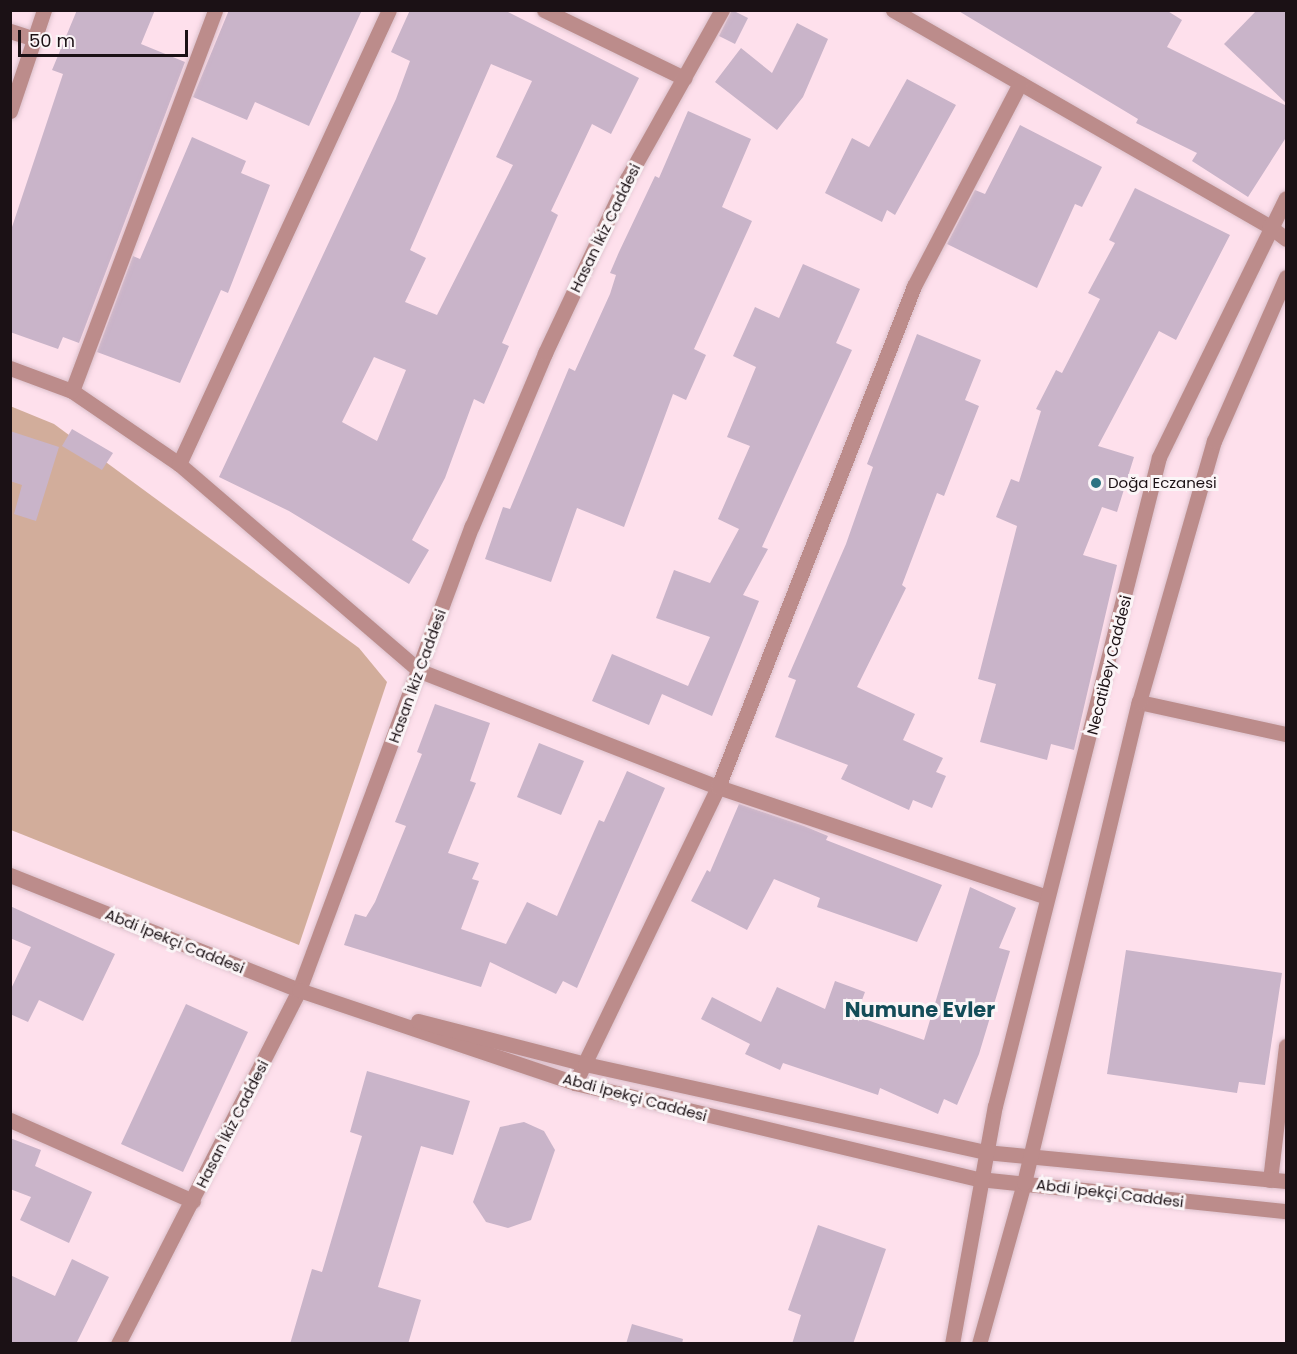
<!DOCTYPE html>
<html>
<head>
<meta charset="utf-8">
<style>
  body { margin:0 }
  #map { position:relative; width:1297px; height:1354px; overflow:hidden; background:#fee0ec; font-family:Poppins,sans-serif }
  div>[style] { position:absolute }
  .green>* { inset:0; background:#d2ad9b }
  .building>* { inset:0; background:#c9b4c9 }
  .roads { filter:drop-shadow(0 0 2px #dabfca) drop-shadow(0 0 2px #dabfca) }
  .minor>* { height:15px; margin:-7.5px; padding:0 7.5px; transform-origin:7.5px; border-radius:7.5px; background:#bc8c8b }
  .tertiary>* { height:15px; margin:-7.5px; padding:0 7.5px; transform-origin:7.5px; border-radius:7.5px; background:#bc8c8b }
  .dots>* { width:16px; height:16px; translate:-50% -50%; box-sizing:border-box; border:3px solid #fbf5f7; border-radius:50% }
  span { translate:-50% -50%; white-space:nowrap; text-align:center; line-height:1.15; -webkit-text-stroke:6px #fbf5f7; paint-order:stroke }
  .street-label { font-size:15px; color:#1b1115 }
  .poi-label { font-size:15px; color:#1b1115 }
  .left { translate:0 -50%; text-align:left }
  .district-label { font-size:21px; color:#134c58; font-weight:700 }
  .frame { position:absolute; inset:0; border:12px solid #1b1115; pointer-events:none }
  .scale { position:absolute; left:18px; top:30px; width:170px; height:27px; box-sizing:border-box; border:3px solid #1b1115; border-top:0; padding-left:8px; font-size:18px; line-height:21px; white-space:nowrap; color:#1b1115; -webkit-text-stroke:4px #fbf5f7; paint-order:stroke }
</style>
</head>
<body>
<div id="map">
  <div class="green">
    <i style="clip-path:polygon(10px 406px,54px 424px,359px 648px,387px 682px,299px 945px,11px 830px)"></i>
  </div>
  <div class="building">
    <i style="clip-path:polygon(77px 10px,155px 10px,141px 44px,185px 62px,79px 343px,63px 337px,58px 349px,10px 332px,10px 233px,63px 74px,52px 70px)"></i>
    <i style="clip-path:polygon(229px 10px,362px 10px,309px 126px,255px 102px,247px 120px,193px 97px)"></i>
    <i style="clip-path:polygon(evenodd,410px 10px,504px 10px,639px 78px,611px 134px,592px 124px,551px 211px,558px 215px,502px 343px,509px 346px,484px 404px,474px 399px,445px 478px,412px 540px,429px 550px,409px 584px,289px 511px,219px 477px,396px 99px,410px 61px,391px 52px,410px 10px,491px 64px,532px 81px,496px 157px,513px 165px,437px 315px,405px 302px,426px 258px,410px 250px,491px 64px,410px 10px,374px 357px,406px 370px,377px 441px,342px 422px,374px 357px)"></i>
    <i style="clip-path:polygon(732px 10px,748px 18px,735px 44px,719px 36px)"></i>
    <i style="clip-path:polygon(957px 10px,1166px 10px,1182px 20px,1167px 47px,1287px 106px,1287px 136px,1248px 197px,1192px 161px,1197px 153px,1136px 123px,1138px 119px)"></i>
    <i style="clip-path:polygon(1257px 10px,1287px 10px,1287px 104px,1224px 44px)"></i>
    <i style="clip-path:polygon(797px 23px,828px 39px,803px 97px,777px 130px,715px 82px,741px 48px,772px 73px)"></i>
    <i style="clip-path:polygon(907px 79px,956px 105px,895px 215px,887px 210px,882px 222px,825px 193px,852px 138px,869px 147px)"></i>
    <i style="clip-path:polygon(688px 111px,751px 139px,722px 207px,752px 221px,694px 349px,706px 355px,686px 400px,673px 394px,624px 527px,577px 508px,551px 582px,485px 559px,503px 507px,510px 509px,569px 368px,575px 371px,610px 294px,616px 275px,610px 273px,619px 252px,655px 176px,659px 178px)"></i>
    <i style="clip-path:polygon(1020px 125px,1102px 167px,1082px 207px,1075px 204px,1037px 288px,947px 244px,975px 190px,985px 194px)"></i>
    <i style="clip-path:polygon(192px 137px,246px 161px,241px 173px,270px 185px,228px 293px,221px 290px,180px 383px,97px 352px,133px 256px,140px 259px)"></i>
    <i style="clip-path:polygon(1135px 188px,1230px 235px,1176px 340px,1159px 331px,1098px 446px,1134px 457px,1117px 512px,1102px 507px,1083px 555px,1117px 565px,1074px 750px,1051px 744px,1047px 760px,980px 742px,996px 684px,978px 679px,1017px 526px,996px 517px,1011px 479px,1019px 482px,1041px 411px,1036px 409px,1056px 370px,1062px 373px,1100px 299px,1088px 293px,1115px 243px,1109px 240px)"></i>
    <i style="clip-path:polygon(803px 264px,860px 289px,836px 343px,852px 350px,762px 547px,768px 549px,743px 595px,759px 601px,712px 716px,662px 694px,649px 725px,592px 701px,612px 654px,688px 686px,710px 637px,656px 618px,674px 570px,710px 583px,739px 529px,718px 519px,750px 446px,727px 437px,756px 367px,733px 356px,755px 307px,779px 318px)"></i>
    <i style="clip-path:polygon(917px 334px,981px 360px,965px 400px,979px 406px,944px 496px,937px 493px,902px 585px,906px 588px,857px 687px,915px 714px,903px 740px,943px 758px,936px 772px,946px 776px,932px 808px,913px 800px,909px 810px,841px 779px,848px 765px,775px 737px,796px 680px,788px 677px,846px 544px,873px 467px,867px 464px)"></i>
    <i style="clip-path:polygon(72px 429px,113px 453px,102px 470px,62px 446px)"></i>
    <i style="clip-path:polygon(10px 431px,59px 447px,36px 521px,14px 514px,22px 485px,10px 481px)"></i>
    <i style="clip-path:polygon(435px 704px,490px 723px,470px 781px,476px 783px,448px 853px,479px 863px,472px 879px,479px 881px,461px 929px,506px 944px,527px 902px,557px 916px,599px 820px,604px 822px,627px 771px,665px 788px,577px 988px,563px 981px,556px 994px,490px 962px,481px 987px,344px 945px,355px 914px,366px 917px,375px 902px,406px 826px,395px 822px,422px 754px,417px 752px)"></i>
    <i style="clip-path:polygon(539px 743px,584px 761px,561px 815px,517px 797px)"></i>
    <i style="clip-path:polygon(739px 804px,804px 826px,828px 836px,826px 840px,942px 885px,917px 942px,817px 907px,820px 898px,774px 879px,747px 930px,691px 901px,707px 870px,710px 872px)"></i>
    <i style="clip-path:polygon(970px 887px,1016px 908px,999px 948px,1010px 951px,979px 1054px,957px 1105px,944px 1099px,938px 1114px,880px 1088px,878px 1095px,783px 1063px,780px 1070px,745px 1054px,750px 1044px,701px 1019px,712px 997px,761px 1022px,777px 987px,825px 1009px,835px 981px,865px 992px,856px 1016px,924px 1040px)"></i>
    <i style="clip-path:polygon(10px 906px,115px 954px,83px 1021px,39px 1000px,28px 1022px,10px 1014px,10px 991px,31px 947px,10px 938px)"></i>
    <i style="clip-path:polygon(1126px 950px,1282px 973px,1265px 1085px,1239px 1082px,1237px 1093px,1107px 1074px)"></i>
    <i style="clip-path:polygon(186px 1004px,248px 1032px,183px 1172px,121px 1144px)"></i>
    <i style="clip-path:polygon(367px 1071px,470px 1101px,453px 1155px,421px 1146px,378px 1287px,421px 1300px,408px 1344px,290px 1344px,312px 1269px,322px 1272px,362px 1136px,350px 1132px)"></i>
    <i style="clip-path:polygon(524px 1122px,544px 1131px,555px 1150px,531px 1220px,508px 1228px,486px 1222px,473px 1202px,500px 1127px)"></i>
    <i style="clip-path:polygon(10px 1138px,41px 1150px,35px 1166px,92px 1192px,69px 1243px,20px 1220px,31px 1197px,10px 1189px)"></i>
    <i style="clip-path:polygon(818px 1225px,886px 1249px,853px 1344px,792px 1344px,801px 1315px,788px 1310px)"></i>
    <i style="clip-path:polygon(72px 1259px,109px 1277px,76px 1344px,10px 1344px,10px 1275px,55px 1296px)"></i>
    <i style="clip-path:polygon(632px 1324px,683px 1339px,682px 1344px,626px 1344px)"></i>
  </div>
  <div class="roads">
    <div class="minor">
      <i style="left:544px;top:10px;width:156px;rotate:25.9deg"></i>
      <i style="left:893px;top:10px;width:434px;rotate:29.9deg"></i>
      <i style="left:10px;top:31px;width:25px;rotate:18deg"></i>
      <i style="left:10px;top:368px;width:66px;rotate:20.4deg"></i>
      <i style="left:72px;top:391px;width:130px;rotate:34.3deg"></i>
      <i style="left:179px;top:464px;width:318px;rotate:40.7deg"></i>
      <i style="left:420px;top:671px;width:320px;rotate:21.3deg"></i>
      <i style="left:718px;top:787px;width:347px;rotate:18.5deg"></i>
      <i style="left:72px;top:391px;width:407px;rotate:-69.4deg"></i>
      <i style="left:179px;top:464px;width:500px;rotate:-65.18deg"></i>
      <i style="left:1139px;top:702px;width:150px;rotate:12.3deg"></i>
      <i style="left:575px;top:1083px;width:329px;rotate:-64.2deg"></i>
      <i style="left:718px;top:787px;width:538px;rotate:-68.63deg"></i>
      <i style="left:914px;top:286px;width:229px;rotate:-62.4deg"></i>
      <i style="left:10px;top:1120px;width:200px;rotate:23.9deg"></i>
      <i style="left:1270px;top:1180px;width:135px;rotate:-83.2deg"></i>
      <i style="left:118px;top:1344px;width:398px;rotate:-62.9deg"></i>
      <i style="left:299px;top:990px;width:495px;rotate:-69.6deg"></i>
      <i style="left:472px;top:526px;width:188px;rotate:-67.1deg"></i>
      <i style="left:545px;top:353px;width:192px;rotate:-64.8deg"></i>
      <i style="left:627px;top:179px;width:194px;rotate:-60.7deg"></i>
    </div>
    <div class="tertiary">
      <i style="left:10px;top:111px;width:107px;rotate:-71.4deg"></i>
      <i style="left:1269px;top:226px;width:21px;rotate:37deg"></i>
      <i style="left:10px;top:875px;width:311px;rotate:21.7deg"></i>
      <i style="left:299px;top:990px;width:291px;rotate:18.6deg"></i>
      <i style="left:575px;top:1083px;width:415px;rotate:13.4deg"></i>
      <i style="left:979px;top:1179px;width:309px;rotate:6deg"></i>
      <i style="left:418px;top:1021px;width:172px;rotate:14.4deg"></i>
      <i style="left:585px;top:1064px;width:410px;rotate:12.4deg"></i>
      <i style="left:985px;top:1152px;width:302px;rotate:5.5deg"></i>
      <i style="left:952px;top:1344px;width:242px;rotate:-79.8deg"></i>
      <i style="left:995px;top:1106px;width:669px;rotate:-75.82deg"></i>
      <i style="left:1159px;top:457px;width:288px;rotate:-63.9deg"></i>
      <i style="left:979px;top:1344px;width:167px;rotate:-74.4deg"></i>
      <i style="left:1024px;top:1183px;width:495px;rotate:-76.6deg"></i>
      <i style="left:1139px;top:702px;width:272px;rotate:-74deg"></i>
      <i style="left:1214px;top:441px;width:179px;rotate:-66.3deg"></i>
    </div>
  </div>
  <div class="dots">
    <i style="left:1096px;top:483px;background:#2e7382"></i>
  </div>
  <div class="street-label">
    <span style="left:605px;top:228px;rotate:-64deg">Hasan İkiz Caddesi</span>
    <span style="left:1109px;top:665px;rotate:-76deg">Necatibey Caddesi</span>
    <span style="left:417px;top:676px;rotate:-70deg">Hasan İkiz Caddesi</span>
    <span style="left:175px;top:941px;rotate:22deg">Abdi İpekçi Caddesi</span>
    <span style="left:635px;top:1097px;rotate:15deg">Abdi İpekçi Caddesi</span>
    <span style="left:232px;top:1124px;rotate:-63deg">Hasan İkiz Caddesi</span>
    <span style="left:1110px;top:1193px;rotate:7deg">Abdi İpekçi Caddesi</span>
  </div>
  <div class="poi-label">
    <span class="left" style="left:1108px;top:483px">Doğa Eczanesi</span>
  </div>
  <div class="district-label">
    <span style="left:920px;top:1010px">Numune Evler</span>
  </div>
  <div class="frame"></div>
  <div class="scale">50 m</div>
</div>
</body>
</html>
